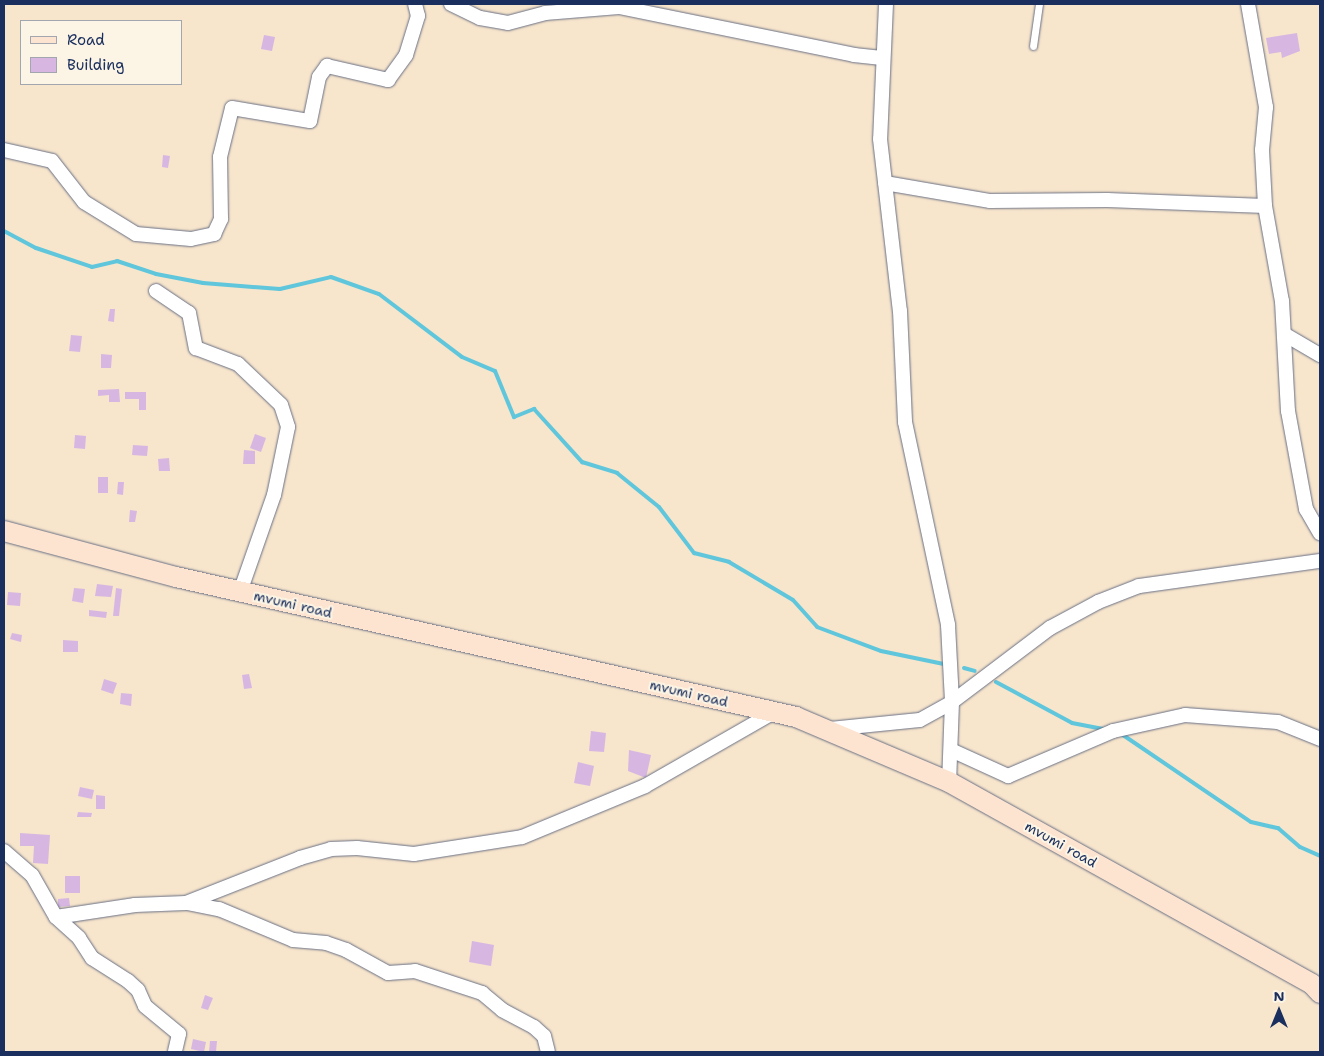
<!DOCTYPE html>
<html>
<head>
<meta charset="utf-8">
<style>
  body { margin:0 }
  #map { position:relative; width:1324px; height:1056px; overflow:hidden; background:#f7e5cc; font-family:"Shantell Sans",sans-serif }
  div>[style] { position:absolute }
  .stream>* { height:4px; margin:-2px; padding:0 2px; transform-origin:2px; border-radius:2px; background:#5fc6dc }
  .building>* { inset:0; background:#d7b7e2 }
  .roads { filter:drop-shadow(0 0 1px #686f84) drop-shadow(0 0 1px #686f84) }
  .lane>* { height:7px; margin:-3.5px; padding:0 3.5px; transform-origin:3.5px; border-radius:3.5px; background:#fff }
  .street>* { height:14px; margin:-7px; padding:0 7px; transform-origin:7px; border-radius:7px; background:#fff }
  .secondary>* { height:20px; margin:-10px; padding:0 10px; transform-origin:10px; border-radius:10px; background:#fde4d1 }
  span { translate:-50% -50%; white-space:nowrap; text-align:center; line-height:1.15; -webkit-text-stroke:4px #fcf5e5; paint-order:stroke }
  .street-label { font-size:14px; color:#1b2f5e }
  .frame { position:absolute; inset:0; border:5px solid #1b2f5e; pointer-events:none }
  .legend { position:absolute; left:20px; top:20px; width:162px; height:65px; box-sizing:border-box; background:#fcf5e5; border:1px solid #a2a6af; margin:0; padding:6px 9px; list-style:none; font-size:15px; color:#1b2f5e }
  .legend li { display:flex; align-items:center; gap:10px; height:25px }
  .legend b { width:25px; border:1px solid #a2a6af }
  .north { position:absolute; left:1254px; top:986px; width:50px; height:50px; -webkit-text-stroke:4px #fcf5e5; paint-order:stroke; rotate:0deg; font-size:14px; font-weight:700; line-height:20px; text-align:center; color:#1b2f5e }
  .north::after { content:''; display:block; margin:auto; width:18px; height:22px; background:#1b2f5e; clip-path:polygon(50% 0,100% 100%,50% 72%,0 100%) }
</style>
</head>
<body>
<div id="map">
  <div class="stream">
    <i style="left:4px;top:231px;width:36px;rotate:28deg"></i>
    <i style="left:36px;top:248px;width:59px;rotate:18.7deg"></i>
    <i style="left:92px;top:267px;width:26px;rotate:-13deg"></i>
    <i style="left:117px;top:261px;width:41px;rotate:18.4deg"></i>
    <i style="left:156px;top:274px;width:48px;rotate:10.8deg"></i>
    <i style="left:203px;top:283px;width:77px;rotate:4.5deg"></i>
    <i style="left:280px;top:289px;width:52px;rotate:-13.2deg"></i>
    <i style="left:331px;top:277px;width:51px;rotate:19.5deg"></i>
    <i style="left:379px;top:294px;width:104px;rotate:37.2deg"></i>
    <i style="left:462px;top:357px;width:36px;rotate:23deg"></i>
    <i style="left:495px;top:371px;width:50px;rotate:67.6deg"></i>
    <i style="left:514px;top:417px;width:22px;rotate:-22deg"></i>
    <i style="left:534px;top:409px;width:72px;rotate:47.8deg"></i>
    <i style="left:582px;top:462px;width:37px;rotate:17deg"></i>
    <i style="left:617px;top:473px;width:54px;rotate:39deg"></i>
    <i style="left:659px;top:507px;width:58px;rotate:52.7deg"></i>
    <i style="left:694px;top:553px;width:36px;rotate:14deg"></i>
    <i style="left:729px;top:562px;width:74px;rotate:30.7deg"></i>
    <i style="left:793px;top:600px;width:36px;rotate:48deg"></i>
    <i style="left:817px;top:627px;width:68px;rotate:20.6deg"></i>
    <i style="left:881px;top:651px;width:64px;rotate:11.7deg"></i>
    <i style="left:964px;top:668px;width:11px;rotate:15deg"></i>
    <i style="left:996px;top:682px;width:86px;rotate:28.3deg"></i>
    <i style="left:1072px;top:723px;width:33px;rotate:11deg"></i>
    <i style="left:1120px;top:733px;width:158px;rotate:34.2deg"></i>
    <i style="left:1251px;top:822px;width:28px;rotate:13deg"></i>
    <i style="left:1278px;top:828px;width:29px;rotate:41deg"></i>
    <i style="left:1300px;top:847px;width:22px;rotate:24deg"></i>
  </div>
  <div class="building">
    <i style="clip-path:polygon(1297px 33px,1300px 51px,1282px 58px,1281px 52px,1269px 54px,1266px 38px)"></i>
    <i style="clip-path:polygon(264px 35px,275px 37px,272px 51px,261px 49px)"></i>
    <i style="clip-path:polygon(163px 155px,170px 156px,168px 168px,162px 167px)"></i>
    <i style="clip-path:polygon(110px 309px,115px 309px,114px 322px,108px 321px)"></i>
    <i style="clip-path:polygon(71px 335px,82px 336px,80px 352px,69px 351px)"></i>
    <i style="clip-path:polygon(101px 354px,112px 355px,111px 368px,101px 368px)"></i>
    <i style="clip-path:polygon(119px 389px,120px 402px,109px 402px,109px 395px,98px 396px,98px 390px)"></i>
    <i style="clip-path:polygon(125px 392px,146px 392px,146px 410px,139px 410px,139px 399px,125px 399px)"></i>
    <i style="clip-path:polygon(255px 434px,266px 438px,261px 452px,250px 448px)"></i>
    <i style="clip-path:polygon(75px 435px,86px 436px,85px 449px,74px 448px)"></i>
    <i style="clip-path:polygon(133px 445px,148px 446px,147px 456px,132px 455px)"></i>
    <i style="clip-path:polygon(244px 450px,255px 451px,255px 464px,243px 464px)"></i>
    <i style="clip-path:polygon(169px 458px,170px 471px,159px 471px,158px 459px)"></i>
    <i style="clip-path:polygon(98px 477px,108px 477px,108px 493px,98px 493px)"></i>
    <i style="clip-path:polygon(118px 482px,124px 482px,123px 495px,117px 494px)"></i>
    <i style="clip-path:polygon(130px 510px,137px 511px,135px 522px,129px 522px)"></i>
    <i style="clip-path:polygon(97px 584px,113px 586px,111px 597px,95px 596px)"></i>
    <i style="clip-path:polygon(74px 588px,85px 589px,83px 603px,72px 601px)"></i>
    <i style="clip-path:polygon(116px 588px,122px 589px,119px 616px,113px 616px)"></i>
    <i style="clip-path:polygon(8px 592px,21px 593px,20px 606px,7px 605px)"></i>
    <i style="clip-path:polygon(89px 610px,107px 612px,106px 618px,89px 616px)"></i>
    <i style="clip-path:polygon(12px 633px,22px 635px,21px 642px,10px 639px)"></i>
    <i style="clip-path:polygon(63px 640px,78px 641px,78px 652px,63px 652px)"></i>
    <i style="clip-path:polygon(249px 674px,252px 688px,244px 689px,242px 675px)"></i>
    <i style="clip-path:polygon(104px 679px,117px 683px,113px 694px,101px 690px)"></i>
    <i style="clip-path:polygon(121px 693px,132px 694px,131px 706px,120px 704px)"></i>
    <i style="clip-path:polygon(591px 731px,606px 733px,604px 752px,589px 751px)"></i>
    <i style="clip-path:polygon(629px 750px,651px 755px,646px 778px,628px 771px)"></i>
    <i style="clip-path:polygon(578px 762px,594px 766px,590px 786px,574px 783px)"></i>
    <i style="clip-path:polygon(80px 787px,94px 790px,92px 799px,78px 796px)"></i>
    <i style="clip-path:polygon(96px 795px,105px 796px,105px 809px,96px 809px)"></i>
    <i style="clip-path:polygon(78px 812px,92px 813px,91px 817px,77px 817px)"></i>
    <i style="clip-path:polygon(20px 833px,50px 835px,48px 864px,33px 863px,34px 846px,20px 846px)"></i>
    <i style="clip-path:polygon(65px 876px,80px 876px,80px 893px,65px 893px)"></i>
    <i style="clip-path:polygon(69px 898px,70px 906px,58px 907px,58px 899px)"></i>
    <i style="clip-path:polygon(472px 941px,494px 945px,491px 966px,469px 962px)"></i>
    <i style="clip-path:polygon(205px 995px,213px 998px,208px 1010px,201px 1008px)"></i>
    <i style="clip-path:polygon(193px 1039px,206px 1042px,204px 1052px,191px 1049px)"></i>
    <i style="clip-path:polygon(210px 1041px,217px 1041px,216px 1052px,209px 1052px)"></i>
  </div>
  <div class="roads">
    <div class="lane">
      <i style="left:1033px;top:46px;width:42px;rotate:-81.9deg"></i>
    </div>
    <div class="street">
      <i style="left:451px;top:4px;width:32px;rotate:26deg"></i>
      <i style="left:480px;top:18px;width:28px;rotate:10deg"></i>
      <i style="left:508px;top:23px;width:38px;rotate:-15deg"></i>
      <i style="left:545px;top:13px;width:74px;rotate:-4.6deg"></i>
      <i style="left:619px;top:7px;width:240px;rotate:11.5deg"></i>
      <i style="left:854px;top:55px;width:28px;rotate:6deg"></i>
      <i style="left:886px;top:4px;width:135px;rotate:92.5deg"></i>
      <i style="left:880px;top:139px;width:173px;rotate:83.4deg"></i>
      <i style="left:900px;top:311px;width:111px;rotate:87.4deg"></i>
      <i style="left:905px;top:422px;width:208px;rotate:78deg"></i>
      <i style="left:948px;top:625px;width:77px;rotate:87deg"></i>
      <i style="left:952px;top:702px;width:80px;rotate:92.1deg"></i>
      <i style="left:1248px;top:4px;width:105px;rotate:80.1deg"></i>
      <i style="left:1266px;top:107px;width:43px;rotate:95.3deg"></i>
      <i style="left:1262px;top:150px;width:56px;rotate:86.9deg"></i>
      <i style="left:1265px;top:206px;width:97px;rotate:79.9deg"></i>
      <i style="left:1282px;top:301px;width:110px;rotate:86.9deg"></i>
      <i style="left:1288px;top:411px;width:100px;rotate:79.6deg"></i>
      <i style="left:1306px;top:509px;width:28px;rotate:60deg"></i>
      <i style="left:4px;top:150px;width:49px;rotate:12.9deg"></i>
      <i style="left:52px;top:161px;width:52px;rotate:52deg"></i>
      <i style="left:84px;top:202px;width:61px;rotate:31.6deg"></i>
      <i style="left:136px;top:234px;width:55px;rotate:5.2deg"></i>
      <i style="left:191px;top:239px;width:24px;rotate:-12deg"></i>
      <i style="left:214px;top:234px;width:17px;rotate:-65deg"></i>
      <i style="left:221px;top:219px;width:62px;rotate:-90.9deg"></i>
      <i style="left:220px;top:157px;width:50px;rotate:-76.2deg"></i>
      <i style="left:232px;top:108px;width:79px;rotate:9.5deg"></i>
      <i style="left:310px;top:121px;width:45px;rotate:-78.4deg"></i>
      <i style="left:319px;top:77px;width:14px;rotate:-54deg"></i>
      <i style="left:327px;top:66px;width:63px;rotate:12.9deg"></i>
      <i style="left:388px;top:80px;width:31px;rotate:-54deg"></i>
      <i style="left:406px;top:55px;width:41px;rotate:-72.9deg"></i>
      <i style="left:418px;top:16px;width:12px;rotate:-104deg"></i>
      <i style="left:885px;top:183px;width:107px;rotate:9.7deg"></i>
      <i style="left:990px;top:201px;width:117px;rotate:-0.5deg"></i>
      <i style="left:1107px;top:200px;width:158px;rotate:2.2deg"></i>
      <i style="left:156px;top:291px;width:40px;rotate:34deg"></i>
      <i style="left:189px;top:313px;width:36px;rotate:79deg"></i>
      <i style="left:196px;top:348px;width:45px;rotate:20.9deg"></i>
      <i style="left:238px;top:364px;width:59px;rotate:43.6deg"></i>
      <i style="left:281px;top:405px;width:23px;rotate:72deg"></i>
      <i style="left:288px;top:427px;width:69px;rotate:101.6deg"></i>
      <i style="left:274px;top:495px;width:103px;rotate:109.3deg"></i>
      <i style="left:1284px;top:334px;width:42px;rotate:30.3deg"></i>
      <i style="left:830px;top:729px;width:90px;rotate:-5.7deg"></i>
      <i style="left:920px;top:720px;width:37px;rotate:-29deg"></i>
      <i style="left:952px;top:702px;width:123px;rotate:-37.1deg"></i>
      <i style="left:1050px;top:628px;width:55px;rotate:-28.4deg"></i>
      <i style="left:1098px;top:602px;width:44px;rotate:-21.3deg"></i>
      <i style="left:1139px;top:586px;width:183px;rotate:-7.9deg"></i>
      <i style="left:951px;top:750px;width:63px;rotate:24.5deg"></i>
      <i style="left:1008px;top:776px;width:114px;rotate:-23.2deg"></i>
      <i style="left:1113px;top:731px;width:74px;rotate:-12.5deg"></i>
      <i style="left:1185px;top:715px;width:93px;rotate:4.3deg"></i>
      <i style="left:1278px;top:722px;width:45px;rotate:22deg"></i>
      <i style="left:4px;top:851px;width:37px;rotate:41deg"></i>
      <i style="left:32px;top:875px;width:48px;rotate:60.3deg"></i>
      <i style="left:56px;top:917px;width:31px;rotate:42deg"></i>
      <i style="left:79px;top:938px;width:24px;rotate:57deg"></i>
      <i style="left:92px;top:958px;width:43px;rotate:32.6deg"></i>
      <i style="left:128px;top:981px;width:13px;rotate:42deg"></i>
      <i style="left:138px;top:990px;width:17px;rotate:66deg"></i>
      <i style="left:145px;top:1006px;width:44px;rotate:39.5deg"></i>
      <i style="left:179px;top:1034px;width:18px;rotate:103deg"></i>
      <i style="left:187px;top:903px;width:33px;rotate:11deg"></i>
      <i style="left:219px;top:909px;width:80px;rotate:22.7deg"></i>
      <i style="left:293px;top:940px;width:33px;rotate:5deg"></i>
      <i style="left:326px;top:943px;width:21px;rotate:19deg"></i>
      <i style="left:346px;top:950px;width:48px;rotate:28.7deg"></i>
      <i style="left:388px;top:973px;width:27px;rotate:-4deg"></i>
      <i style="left:415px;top:971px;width:71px;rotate:18.2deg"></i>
      <i style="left:482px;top:993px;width:26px;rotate:40deg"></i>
      <i style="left:502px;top:1010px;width:36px;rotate:28deg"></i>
      <i style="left:534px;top:1027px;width:13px;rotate:42deg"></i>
      <i style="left:544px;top:1036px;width:16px;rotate:76deg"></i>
      <i style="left:56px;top:917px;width:80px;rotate:-8.6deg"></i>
      <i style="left:135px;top:905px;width:51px;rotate:-2.2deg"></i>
      <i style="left:186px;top:903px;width:123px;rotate:-21.5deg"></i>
      <i style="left:300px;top:858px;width:32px;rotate:-16deg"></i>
      <i style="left:331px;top:849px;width:26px;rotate:-2deg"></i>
      <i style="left:357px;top:848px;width:57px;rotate:6deg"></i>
      <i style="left:414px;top:854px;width:109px;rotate:-8.9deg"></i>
      <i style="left:522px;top:837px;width:133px;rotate:-22.5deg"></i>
      <i style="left:645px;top:786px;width:149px;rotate:-29.8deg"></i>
    </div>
    <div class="secondary">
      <i style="left:4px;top:531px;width:178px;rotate:15deg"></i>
      <i style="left:176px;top:577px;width:636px;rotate:12.72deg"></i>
      <i style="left:796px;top:717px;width:166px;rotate:23deg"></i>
      <i style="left:949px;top:782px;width:415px;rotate:29.1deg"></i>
      <i style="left:1312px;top:984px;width:12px;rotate:48deg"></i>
    </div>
  </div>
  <div class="street-label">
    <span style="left:293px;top:604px;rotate:13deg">mvumi road</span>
    <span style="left:689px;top:693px;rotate:13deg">mvumi road</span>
    <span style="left:1061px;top:844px;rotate:29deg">mvumi road</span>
  </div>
  <div class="frame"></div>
  <ul class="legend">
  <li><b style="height:6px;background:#fde4d1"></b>Road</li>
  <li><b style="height:14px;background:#d7b7e2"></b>Building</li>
  </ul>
  <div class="north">N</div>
</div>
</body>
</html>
